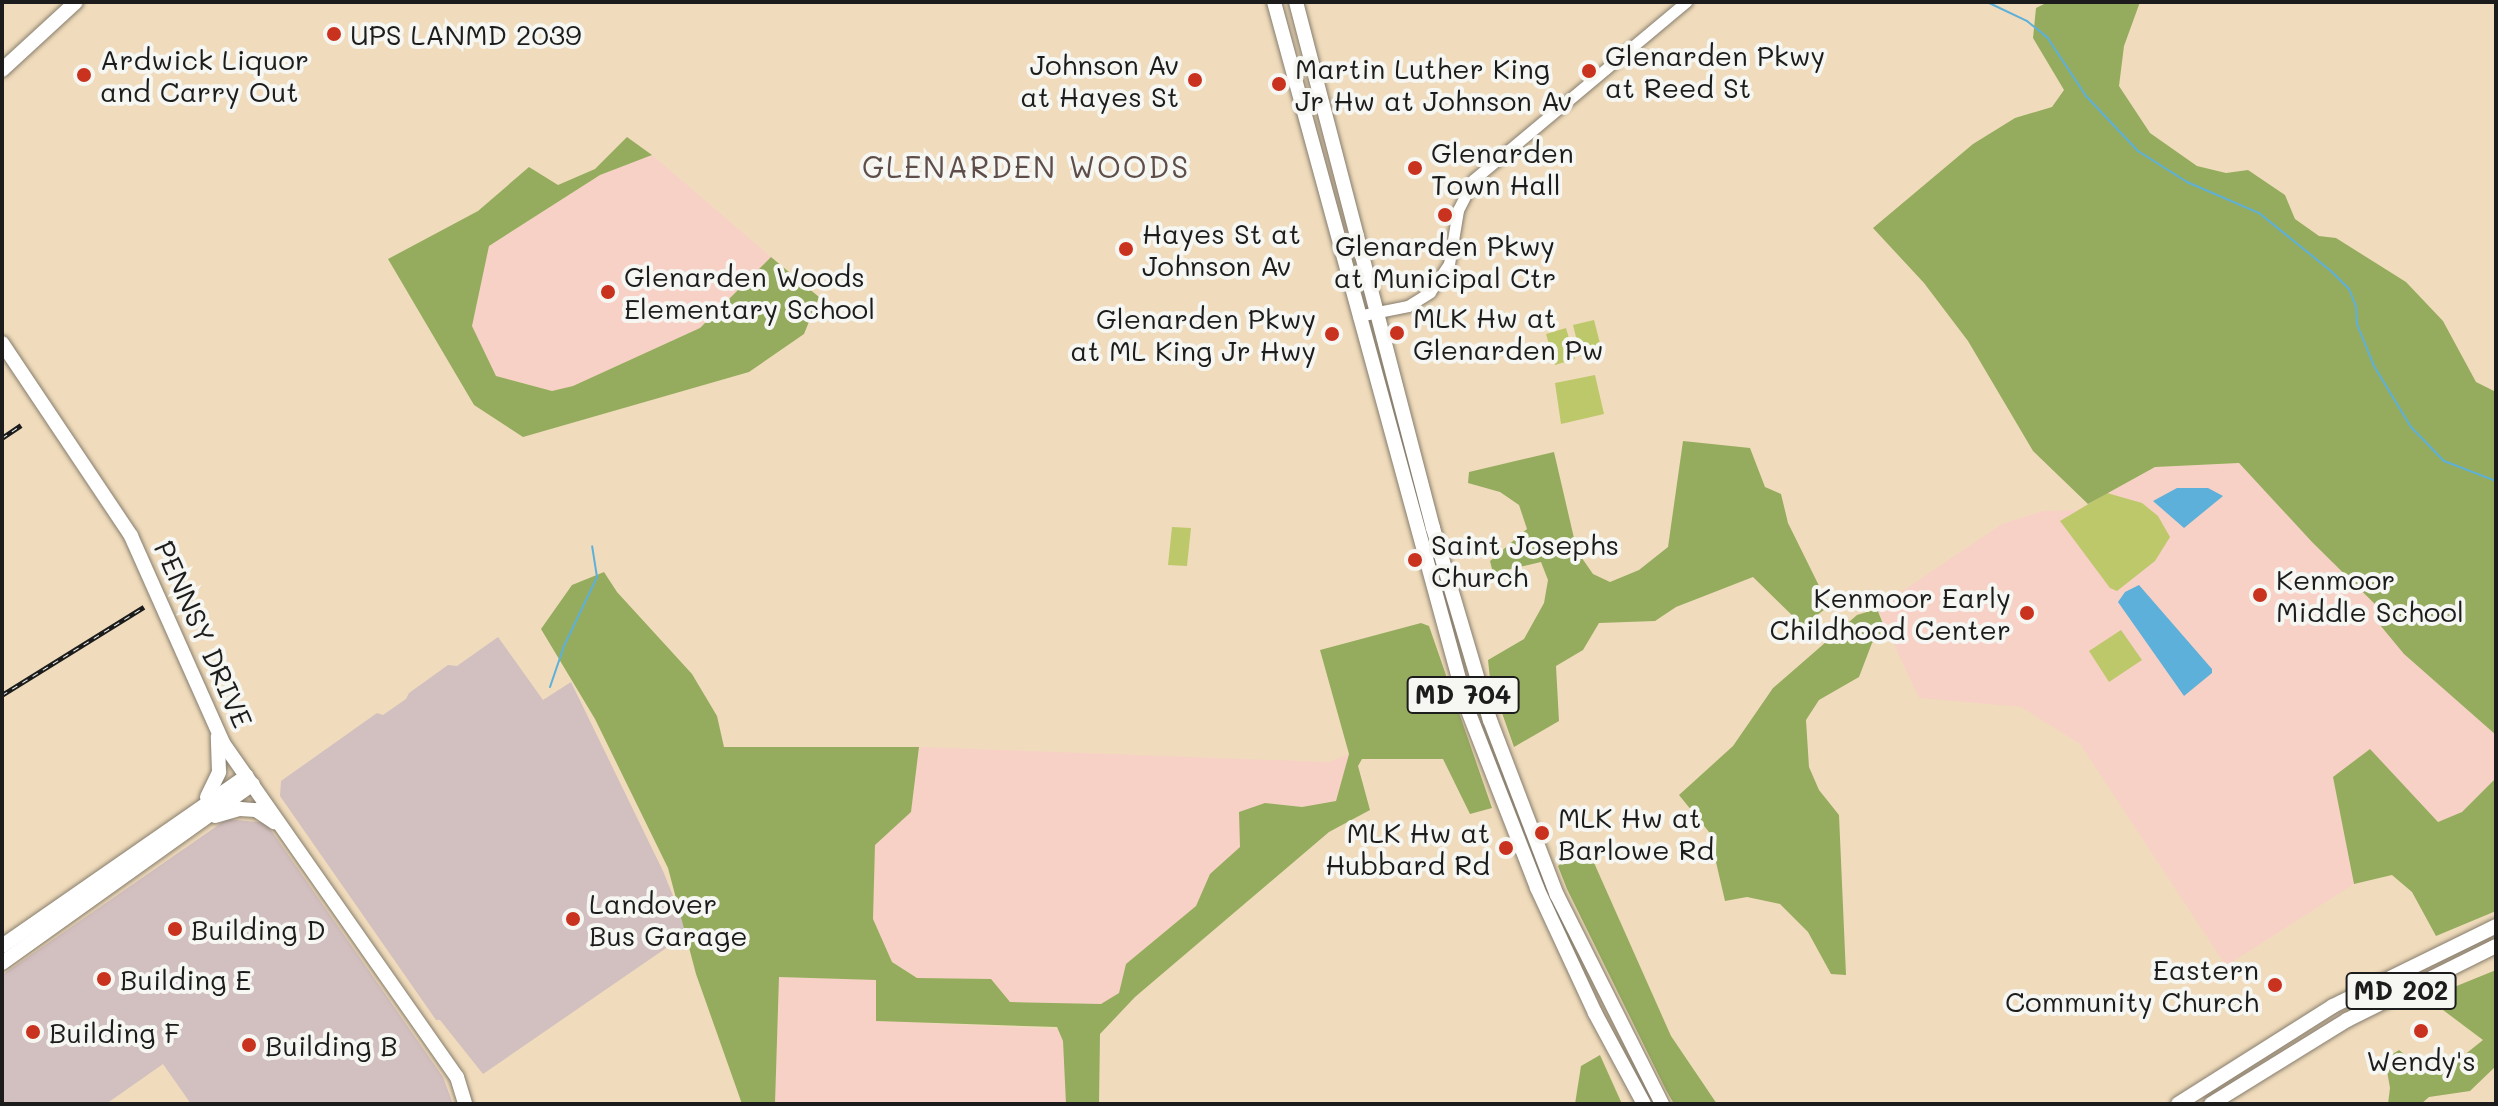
<!DOCTYPE html>
<html>
<head>
<meta charset="utf-8">
<style>
  body { margin:0 }
  #map { position:relative; width:2498px; height:1106px; overflow:hidden; background:#f0dcbc; font-family:Mali,sans-serif }
  div>[style] { position:absolute }
  .built>* { inset:0; background:#f7d1c6 }
  .industrial>* { inset:0; background:#d2bfbf }
  .green>* { inset:0; background:#bcc86a }
  .forest>* { inset:0; background:#95ac5e }
  .water>* { inset:0; background:#5db0d9 }
  .stream>* { height:2px; margin:-1px; padding:0 1px; transform-origin:1px; border-radius:1px; background:#5db0d9 }
  .roads { filter:drop-shadow(0 0 2px #867c6c) drop-shadow(0 0 2px #867c6c) }
  .minor>* { height:11px; margin:-5.5px; padding:0 5.5px; transform-origin:5.5px; border-radius:5.5px; background:#fff }
  .major>* { height:14px; margin:-7px; padding:0 7px; transform-origin:7px; border-radius:7px; background:#fff }
  .rail>* { height:5px; margin-top:-2.5px; transform-origin:0; background:repeating-linear-gradient(90deg,#f6f6f2 0 6px,#1c1c1c 0 12px); box-sizing:border-box; border-block:2px solid #1c1c1c }
  .dots>* { width:22px; height:22px; translate:-50% -50%; box-sizing:border-box; border:4px solid #f6f6f2; border-radius:50% }
  span { translate:-50% -50%; white-space:nowrap; text-align:center; line-height:1.15; -webkit-text-stroke:8px #f6f6f2; paint-order:stroke }
  .shield-label span { padding:2px 6px; background:#f6f6f2; border:2px solid; border-radius:6px; -webkit-text-stroke-width:0 }
  .shield-label { font-size:26px; color:#1c1c1c; font-weight:700 }
  .poi-label { font-size:28px; color:#1c1c1c }
  .left { translate:0 -50%; text-align:left }
  .right { translate:-100% -50%; text-align:right }
  .street-label { font-size:28px; color:#1c1c1c }
  .neighbourhood-label { font-size:30px; color:#5e4d48; letter-spacing:2px }
  .frame { position:absolute; inset:0; border:4px solid #1c1c1c; pointer-events:none }
</style>
</head>
<body>
<div id="map">
  <div class="built">
    <i style="clip-path:polygon(652px 155px,771px 257px,700px 328px,573px 386px,553px 391px,496px 376px,472px 326px,489px 246px,600px 175px)"></i>
    <i style="clip-path:polygon(2239px 463px,2312px 542px,2388px 616px,2404px 654px,2496px 735px,2496px 778px,2462px 812px,2438px 822px,2369px 750px,2333px 777px,2354px 884px,2226px 966px,2080px 744px,2021px 707px,1919px 698px,1877px 608px,2002px 524px,2043px 511px,2077px 510px,2155px 467px)"></i>
    <i style="clip-path:polygon(919px 747px,1329px 762px,1349px 754px,1336px 801px,1302px 807px,1265px 803px,1242px 828px,1241px 846px,1210px 874px,1196px 906px,1126px 964px,1120px 993px,1101px 1004px,1061px 1005px,1010px 1002px,991px 979px,918px 978px,892px 962px,873px 919px,875px 844px,911px 812px)"></i>
    <i style="clip-path:polygon(779px 977px,877px 980px,876px 1021px,1058px 1029px,1063px 1041px,1066px 1104px,775px 1104px)"></i>
  </div>
  <div class="industrial">
    <i style="clip-path:polygon(498px 637px,543px 700px,571px 682px,663px 871px,688px 933px,483px 1074px,440px 1020px,436px 1020px,280px 796px,281px 781px,377px 713px,383px 715px,406px 699px,409px 693px,448px 665px,457px 666px)"></i>
    <i style="clip-path:polygon(227px 819px,266px 823px,443px 1077px,453px 1104px,191px 1104px,163px 1064px,106px 1104px,2px 1104px,2px 975px)"></i>
  </div>
  <div class="green">
    <i style="clip-path:polygon(1594px 320px,1602px 351px,1581px 357px,1573px 325px)"></i>
    <i style="clip-path:polygon(1566px 328px,1575px 359px,1555px 365px,1546px 334px)"></i>
    <i style="clip-path:polygon(1595px 375px,1604px 414px,1561px 424px,1555px 383px)"></i>
    <i style="clip-path:polygon(2107px 493px,2142px 503px,2158px 516px,2170px 537px,2155px 561px,2117px 591px,2110px 588px,2060px 521px)"></i>
    <i style="clip-path:polygon(1172px 527px,1191px 528px,1187px 566px,1168px 565px)"></i>
    <i style="clip-path:polygon(2121px 630px,2142px 660px,2109px 682px,2089px 651px)"></i>
  </div>
  <div class="forest">
    <i style="clip-path:polygon(2048px 2px,2140px 2px,2124px 46px,2119px 86px,2150px 133px,2197px 166px,2226px 173px,2248px 170px,2285px 195px,2295px 219px,2319px 236px,2336px 238px,2406px 282px,2443px 321px,2476px 382px,2496px 392px,2496px 735px,2404px 654px,2380px 625px,2387px 616px,2312px 542px,2239px 463px,2155px 467px,2088px 504px,2033px 451px,1968px 341px,1924px 283px,1873px 228px,1973px 144px,2015px 118px,2052px 107px,2064px 90px,2033px 38px,2036px 8px)"></i>
    <i style="clip-path:polygon(627px 137px,652px 155px,600px 175px,489px 246px,472px 326px,496px 376px,552px 391px,573px 386px,700px 328px,771px 257px,819px 297px,804px 334px,749px 372px,523px 437px,474px 405px,388px 259px,478px 211px,529px 167px,558px 185px,595px 169px)"></i>
    <i style="clip-path:polygon(1683px 441px,1750px 448px,1765px 487px,1781px 494px,1788px 523px,1829px 606px,1803px 626px,1753px 577px,1676px 607px,1655px 621px,1599px 623px,1583px 650px,1556px 666px,1559px 721px,1514px 747px,1490px 679px,1488px 660px,1524px 639px,1544px 603px,1548px 580px,1541px 562px,1493px 573px,1490px 561px,1527px 529px,1519px 505px,1500px 492px,1468px 483px,1469px 472px,1554px 452px,1577px 551px,1593px 574px,1610px 582px,1639px 570px,1668px 547px)"></i>
    <i style="clip-path:polygon(604px 572px,617px 592px,692px 674px,717px 716px,724px 747px,919px 747px,911px 812px,875px 845px,873px 919px,892px 962px,917px 978px,991px 979px,1010px 1002px,1101px 1004px,1119px 993px,1126px 964px,1196px 906px,1210px 874px,1240px 847px,1239px 812px,1265px 803px,1302px 807px,1336px 801px,1349px 754px,1320px 650px,1421px 623px,1429px 626px,1492px 808px,1470px 814px,1443px 759px,1362px 759px,1358px 766px,1370px 810px,1329px 832px,1135px 997px,1100px 1034px,1099px 1104px,1066px 1104px,1063px 1041px,1057px 1027px,876px 1021px,876px 980px,779px 977px,775px 1104px,742px 1104px,696px 974px,668px 868px,595px 719px,541px 629px,572px 585px)"></i>
    <i style="clip-path:polygon(1877px 609px,1886px 631px,1872px 643px,1859px 677px,1819px 700px,1806px 720px,1809px 767px,1819px 790px,1839px 815px,1846px 975px,1831px 974px,1808px 932px,1780px 904px,1747px 897px,1725px 901px,1709px 832px,1679px 795px,1733px 746px,1773px 688px,1857px 615px)"></i>
    <i style="clip-path:polygon(2370px 749px,2438px 822px,2462px 812px,2496px 778px,2496px 911px,2436px 936px,2412px 892px,2392px 875px,2354px 884px,2333px 777px)"></i>
    <i style="clip-path:polygon(1569px 856px,1591px 856px,1671px 1036px,1717px 1104px,1674px 1104px,1666px 1090px,1567px 889px,1558px 866px)"></i>
    <i style="clip-path:polygon(2496px 970px,2496px 1066px,2470px 1091px,2429px 1097px,2421px 1104px,2388px 1104px,2390px 1088px,2385px 1059px,2399px 1050px,2419px 1066px,2443px 1072px,2483px 1040px,2427px 998px)"></i>
    <i style="clip-path:polygon(1600px 1055px,1622px 1104px,1575px 1104px,1581px 1066px)"></i>
  </div>
  <div class="water">
    <i style="clip-path:polygon(2177px 488px,2208px 488px,2223px 496px,2184px 528px,2153px 501px)"></i>
    <i style="clip-path:polygon(2139px 585px,2212px 669px,2212px 673px,2184px 696px,2118px 602px,2125px 592px)"></i>
  </div>
  <div class="stream">
    <i style="left:1987px;top:2px;width:44px;rotate:25.4deg"></i>
    <i style="left:2027px;top:21px;width:26px;rotate:39deg"></i>
    <i style="left:2047px;top:37px;width:71px;rotate:56.5deg"></i>
    <i style="left:2086px;top:96px;width:76px;rotate:46.6deg"></i>
    <i style="left:2138px;top:151px;width:58px;rotate:32.3deg"></i>
    <i style="left:2187px;top:182px;width:78px;rotate:23.3deg"></i>
    <i style="left:2259px;top:213px;width:94px;rotate:38.9deg"></i>
    <i style="left:2332px;top:272px;width:24px;rotate:45deg"></i>
    <i style="left:2349px;top:289px;width:18px;rotate:68deg"></i>
    <i style="left:2356px;top:306px;width:18px;rotate:87deg"></i>
    <i style="left:2357px;top:324px;width:45px;rotate:68deg"></i>
    <i style="left:2374px;top:366px;width:71px;rotate:58.8deg"></i>
    <i style="left:2411px;top:427px;width:47px;rotate:45.9deg"></i>
    <i style="left:2444px;top:461px;width:56px;rotate:21deg"></i>
    <i style="left:550px;top:687px;width:43px;rotate:-71.1deg"></i>
    <i style="left:564px;top:646px;width:76px;rotate:-64.4deg"></i>
    <i style="left:597px;top:577px;width:31px;rotate:-99deg"></i>
  </div>
  <div class="roads">
    <div class="minor">
      <i style="left:1358px;top:316px;width:51px;rotate:-11.3deg"></i>
      <i style="left:1408px;top:306px;width:26px;rotate:-32deg"></i>
      <i style="left:1430px;top:292px;width:34px;rotate:-56deg"></i>
      <i style="left:1449px;top:264px;width:55px;rotate:-80.5deg"></i>
      <i style="left:1458px;top:210px;width:34px;rotate:-63deg"></i>
      <i style="left:1473px;top:180px;width:278px;rotate:-39.9deg"></i>
    </div>
    <div class="major">
      <i style="left:1274px;top:2px;width:732px;rotate:74.71deg"></i>
      <i style="left:1467px;top:708px;width:193px;rotate:68.7deg"></i>
      <i style="left:1537px;top:888px;width:138px;rotate:65.1deg"></i>
      <i style="left:1595px;top:1013px;width:103px;rotate:61.7deg"></i>
      <i style="left:1296px;top:2px;width:544px;rotate:75.4deg"></i>
      <i style="left:1433px;top:528px;width:200px;rotate:73.5deg"></i>
      <i style="left:1490px;top:720px;width:187px;rotate:69.1deg"></i>
      <i style="left:1557px;top:895px;width:234px;rotate:63.3deg"></i>
      <i style="left:2px;top:70px;width:100px;rotate:-42.6deg"></i>
      <i style="left:2px;top:343px;width:232px;rotate:56.2deg"></i>
      <i style="left:131px;top:536px;width:227px;rotate:66deg"></i>
      <i style="left:223px;top:743px;width:408px;rotate:55deg"></i>
      <i style="left:457px;top:1077px;width:28px;rotate:73deg"></i>
      <i style="left:207px;top:797px;width:28px;rotate:-64deg"></i>
      <i style="left:219px;top:772px;width:35px;rotate:-92deg"></i>
      <i style="left:215px;top:816px;width:26px;rotate:-16deg"></i>
      <i style="left:240px;top:809px;width:16px;rotate:4deg"></i>
      <i style="left:256px;top:810px;width:22px;rotate:34deg"></i>
      <i style="left:2px;top:946px;width:298px;rotate:-34.8deg"></i>
      <i style="left:2px;top:963px;width:308px;rotate:-35.5deg"></i>
      <i style="left:2178px;top:1104px;width:183px;rotate:-32.3deg"></i>
      <i style="left:2333px;top:1006px;width:182px;rotate:-26.1deg"></i>
      <i style="left:2211px;top:1104px;width:160px;rotate:-31.7deg"></i>
      <i style="left:2347px;top:1020px;width:166px;rotate:-26.4deg"></i>
    </div>
  </div>
  <div class="rail">
    <i style="left:2px;top:438px;width:23px;rotate:-34deg"></i>
    <i style="left:2px;top:695px;width:167px;rotate:-31.8deg"></i>
  </div>
  <div class="dots">
    <i style="left:334px;top:34px;background:#c8321e"></i>
    <i style="left:1589px;top:71px;background:#c8321e"></i>
    <i style="left:84px;top:75px;background:#c8321e"></i>
    <i style="left:1195px;top:80px;background:#c8321e"></i>
    <i style="left:1279px;top:84px;background:#c8321e"></i>
    <i style="left:1415px;top:168px;background:#c8321e"></i>
    <i style="left:1445px;top:215px;background:#c8321e"></i>
    <i style="left:1126px;top:249px;background:#c8321e"></i>
    <i style="left:608px;top:292px;background:#c8321e"></i>
    <i style="left:1397px;top:333px;background:#c8321e"></i>
    <i style="left:1332px;top:334px;background:#c8321e"></i>
    <i style="left:1415px;top:560px;background:#c8321e"></i>
    <i style="left:2260px;top:595px;background:#c8321e"></i>
    <i style="left:2027px;top:613px;background:#c8321e"></i>
    <i style="left:1542px;top:833px;background:#c8321e"></i>
    <i style="left:1506px;top:848px;background:#c8321e"></i>
    <i style="left:573px;top:919px;background:#c8321e"></i>
    <i style="left:175px;top:929px;background:#c8321e"></i>
    <i style="left:104px;top:979px;background:#c8321e"></i>
    <i style="left:2275px;top:985px;background:#c8321e"></i>
    <i style="left:2421px;top:1031px;background:#c8321e"></i>
    <i style="left:33px;top:1032px;background:#c8321e"></i>
    <i style="left:249px;top:1045px;background:#c8321e"></i>
  </div>
  <div class="shield-label">
    <span style="left:1463px;top:695px">MD 704</span>
    <span style="left:2401px;top:991px">MD 202</span>
  </div>
  <div class="poi-label">
    <span class="left" style="left:350px;top:34px">UPS LANMD 2039</span>
    <span class="left" style="left:1605px;top:71px">Glenarden Pkwy<br>at Reed St</span>
    <span class="left" style="left:100px;top:75px">Ardwick Liquor<br>and Carry Out</span>
    <span class="right" style="left:1179px;top:80px">Johnson Av<br>at Hayes St</span>
    <span class="left" style="left:1295px;top:84px">Martin Luther King<br>Jr Hw at Johnson Av</span>
    <span class="left" style="left:1431px;top:168px">Glenarden<br>Town Hall</span>
    <span class="left" style="left:1142px;top:249px">Hayes St at<br>Johnson Av</span>
    <span style="left:1445px;top:261px">Glenarden Pkwy<br>at Municipal Ctr</span>
    <span class="left" style="left:624px;top:292px">Glenarden Woods<br>Elementary School</span>
    <span class="left" style="left:1413px;top:333px">MLK Hw at<br>Glenarden Pw</span>
    <span class="right" style="left:1316px;top:334px">Glenarden Pkwy<br>at ML King Jr Hwy</span>
    <span class="left" style="left:1431px;top:560px">Saint Josephs<br>Church</span>
    <span class="left" style="left:2276px;top:595px">Kenmoor<br>Middle School</span>
    <span class="right" style="left:2011px;top:613px">Kenmoor Early<br>Childhood Center</span>
    <span class="left" style="left:1558px;top:833px">MLK Hw at<br>Barlowe Rd</span>
    <span class="right" style="left:1490px;top:848px">MLK Hw at<br>Hubbard Rd</span>
    <span class="left" style="left:589px;top:919px">Landover<br>Bus Garage</span>
    <span class="left" style="left:191px;top:929px">Building D</span>
    <span class="right" style="left:2259px;top:985px">Eastern<br>Community Church</span>
    <span class="left" style="left:120px;top:979px">Building E</span>
    <span class="left" style="left:49px;top:1032px">Building F</span>
    <span class="left" style="left:265px;top:1045px">Building B</span>
    <span style="left:2421px;top:1060px">Wendy's</span>
  </div>
  <div class="street-label">
    <span style="left:204px;top:634px;rotate:66deg">PENNSY DRIVE</span>
  </div>
  <div class="neighbourhood-label">
    <span style="left:1026px;top:166px">GLENARDEN WOODS</span>
  </div>
  <div class="frame"></div>
</div>
</body>
</html>
